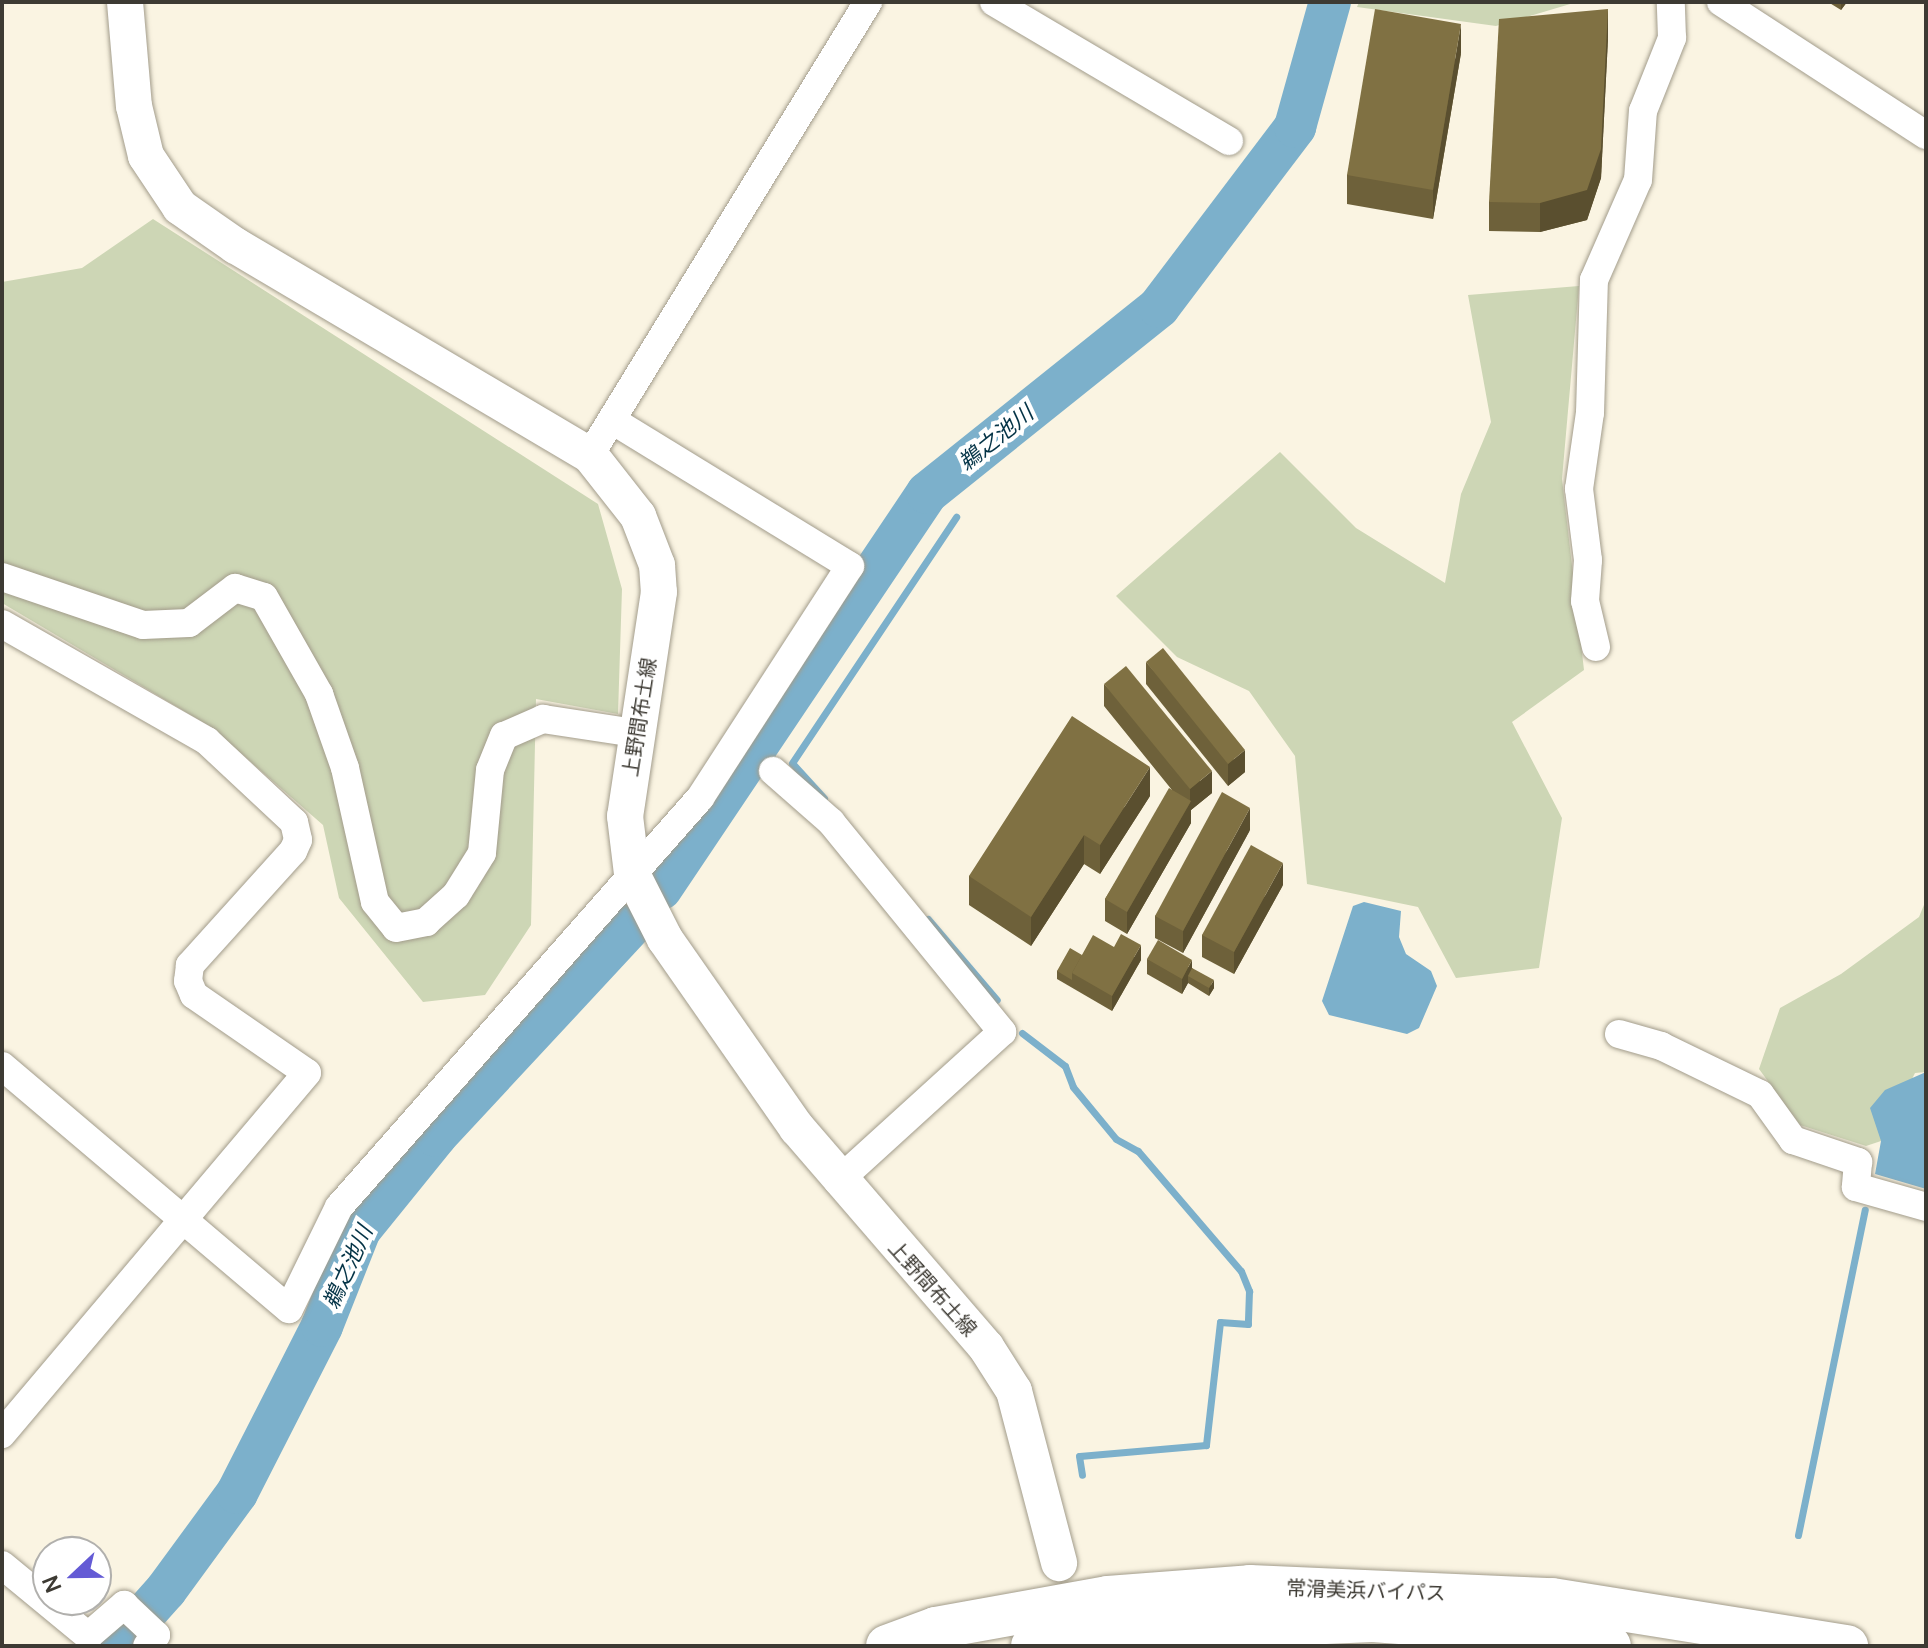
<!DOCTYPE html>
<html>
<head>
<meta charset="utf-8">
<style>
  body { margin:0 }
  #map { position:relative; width:1928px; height:1648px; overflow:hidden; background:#faf4e2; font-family:Manrope,"Noto Sans JP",sans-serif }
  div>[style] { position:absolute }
  .green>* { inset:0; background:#cdd6b5 }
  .water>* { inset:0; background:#7cb0cb }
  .stream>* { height:7px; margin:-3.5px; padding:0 3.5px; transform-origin:3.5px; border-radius:3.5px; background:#7cb0cb }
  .river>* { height:42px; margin:-21px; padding:0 21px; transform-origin:21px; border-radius:21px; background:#7cb0cb }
  .roads { filter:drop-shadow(0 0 2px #a29c8b) drop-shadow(0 0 2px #a29c8b) }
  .minor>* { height:28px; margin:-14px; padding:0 14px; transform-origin:14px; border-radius:14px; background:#fff }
  .major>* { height:36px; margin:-18px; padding:0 18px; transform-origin:18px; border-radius:18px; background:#fff }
  .highway>* { height:42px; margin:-21px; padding:0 21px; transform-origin:21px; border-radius:21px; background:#fff }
  .wall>* { inset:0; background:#6e613a }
  .shaded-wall>* { inset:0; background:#5a4f2f }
  .building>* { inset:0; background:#807143 }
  span { translate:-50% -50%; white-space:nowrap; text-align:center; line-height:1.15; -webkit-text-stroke:8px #fff; paint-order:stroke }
  .street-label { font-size:20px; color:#3d3a33 }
  .water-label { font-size:22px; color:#043346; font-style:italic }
  .frame { position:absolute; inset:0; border:4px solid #3d3a33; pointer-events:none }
  .north { position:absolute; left:32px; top:1536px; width:80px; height:80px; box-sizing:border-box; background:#fff; border:2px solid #b1b0ad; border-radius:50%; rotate:248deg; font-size:22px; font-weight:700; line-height:32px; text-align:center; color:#3d3a33 }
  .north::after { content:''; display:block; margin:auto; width:28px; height:36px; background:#645bd5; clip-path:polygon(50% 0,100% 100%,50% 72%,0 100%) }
</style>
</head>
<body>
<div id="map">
  <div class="green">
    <i style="clip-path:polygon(1359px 2px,1577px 2px,1496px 26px,1357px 7px)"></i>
    <i style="clip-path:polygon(153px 219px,598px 504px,622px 589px,618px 714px,536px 699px,531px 925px,485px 995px,423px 1002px,339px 898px,323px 825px,211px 727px,2px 603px,2px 282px,82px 268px)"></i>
    <i style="clip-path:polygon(1579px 286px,1562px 479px,1584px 670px,1512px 722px,1562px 818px,1539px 968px,1456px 978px,1418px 907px,1307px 884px,1295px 756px,1249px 691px,1177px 657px,1116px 596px,1280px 452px,1356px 528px,1445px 583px,1461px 494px,1491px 422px,1468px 295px)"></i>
    <i style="clip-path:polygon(1926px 900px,1926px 1072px,1915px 1073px,1881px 1141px,1866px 1146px,1800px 1125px,1759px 1069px,1780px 1008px,1841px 974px,1919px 917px)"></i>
  </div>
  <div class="water">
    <i style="clip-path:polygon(1364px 902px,1401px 911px,1399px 937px,1406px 954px,1431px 971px,1437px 986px,1419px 1028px,1407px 1034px,1329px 1015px,1322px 1001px,1353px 906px)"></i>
    <i style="clip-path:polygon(1926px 1072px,1926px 1189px,1875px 1174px,1881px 1141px,1870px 1108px,1885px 1090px)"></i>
  </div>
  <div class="stream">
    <i style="left:824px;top:798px;width:47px;rotate:-132.4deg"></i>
    <i style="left:792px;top:763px;width:296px;rotate:-56.3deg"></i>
    <i style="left:928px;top:919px;width:106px;rotate:49.6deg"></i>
    <i style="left:1022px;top:1033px;width:54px;rotate:37.5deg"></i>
    <i style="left:1065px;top:1066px;width:22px;rotate:69deg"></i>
    <i style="left:1073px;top:1087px;width:67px;rotate:50.4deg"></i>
    <i style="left:1116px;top:1139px;width:25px;rotate:29deg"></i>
    <i style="left:1138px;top:1151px;width:158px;rotate:49.4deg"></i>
    <i style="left:1241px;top:1271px;width:22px;rotate:68deg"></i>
    <i style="left:1249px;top:1291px;width:33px;rotate:92deg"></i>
    <i style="left:1248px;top:1324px;width:28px;rotate:-176deg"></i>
    <i style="left:1220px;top:1322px;width:124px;rotate:96.5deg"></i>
    <i style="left:1206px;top:1445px;width:127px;rotate:175deg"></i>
    <i style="left:1079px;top:1456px;width:19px;rotate:81deg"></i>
    <i style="left:1798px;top:1535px;width:332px;rotate:-78.4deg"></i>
  </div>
  <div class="river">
    <i style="left:661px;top:889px;width:477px;rotate:-56.1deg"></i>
    <i style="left:927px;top:493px;width:297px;rotate:-38.7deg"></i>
    <i style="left:1159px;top:307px;width:226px;rotate:-52.9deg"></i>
    <i style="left:1295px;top:127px;width:130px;rotate:-74.4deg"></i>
    <i style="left:116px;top:1646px;width:75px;rotate:-48.2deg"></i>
    <i style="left:166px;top:1590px;width:120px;rotate:-53.8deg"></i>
    <i style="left:237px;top:1493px;width:187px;rotate:-63deg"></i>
    <i style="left:322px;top:1326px;width:103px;rotate:-68.4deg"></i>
    <i style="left:360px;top:1230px;width:121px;rotate:-51deg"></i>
    <i style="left:436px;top:1136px;width:289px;rotate:-47.1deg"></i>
  </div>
  <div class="roads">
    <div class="minor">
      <i style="left:994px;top:2px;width:273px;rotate:30.6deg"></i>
      <i style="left:1721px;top:2px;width:244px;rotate:33deg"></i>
      <i style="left:590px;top:455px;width:532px;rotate:-58.46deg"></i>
      <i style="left:2px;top:577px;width:149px;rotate:18.8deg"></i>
      <i style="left:143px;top:625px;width:46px;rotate:-2.5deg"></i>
      <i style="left:189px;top:623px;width:58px;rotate:-37.3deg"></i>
      <i style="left:235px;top:588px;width:30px;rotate:17deg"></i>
      <i style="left:264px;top:597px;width:112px;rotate:60.4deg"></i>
      <i style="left:319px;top:694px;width:78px;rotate:70.6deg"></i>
      <i style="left:345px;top:768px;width:137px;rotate:77.4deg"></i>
      <i style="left:375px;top:902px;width:33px;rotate:51deg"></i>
      <i style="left:396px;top:928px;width:31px;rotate:-11deg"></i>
      <i style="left:426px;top:922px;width:40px;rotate:-42deg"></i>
      <i style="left:456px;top:895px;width:49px;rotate:-58.2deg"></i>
      <i style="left:482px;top:853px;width:83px;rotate:-84.5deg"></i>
      <i style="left:490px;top:770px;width:37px;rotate:-68deg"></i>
      <i style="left:504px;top:736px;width:43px;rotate:-23.6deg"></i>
      <i style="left:543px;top:719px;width:92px;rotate:8.7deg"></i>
      <i style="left:2px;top:624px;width:236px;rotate:29.7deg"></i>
      <i style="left:207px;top:741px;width:119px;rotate:43deg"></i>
      <i style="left:294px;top:822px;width:18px;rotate:77deg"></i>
      <i style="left:298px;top:840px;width:12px;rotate:114deg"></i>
      <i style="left:293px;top:851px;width:154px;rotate:132.1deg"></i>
      <i style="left:190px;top:965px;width:16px;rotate:97deg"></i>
      <i style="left:188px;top:981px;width:15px;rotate:67deg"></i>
      <i style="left:194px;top:995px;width:137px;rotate:34.6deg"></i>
      <i style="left:307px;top:1073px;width:473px;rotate:130.2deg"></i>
      <i style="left:1596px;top:647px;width:47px;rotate:-103.4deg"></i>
      <i style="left:1585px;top:601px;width:41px;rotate:-85.8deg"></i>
      <i style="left:1588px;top:560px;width:72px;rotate:-97.2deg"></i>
      <i style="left:1579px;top:489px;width:77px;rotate:-81.8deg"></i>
      <i style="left:1590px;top:413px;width:133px;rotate:-88.3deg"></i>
      <i style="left:1594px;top:280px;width:109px;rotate:-66.3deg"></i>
      <i style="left:1638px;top:180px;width:69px;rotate:-85.9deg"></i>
      <i style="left:1643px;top:111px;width:79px;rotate:-68.3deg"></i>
      <i style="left:1672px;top:38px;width:36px;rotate:-92deg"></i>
      <i style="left:773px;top:771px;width:77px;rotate:41.3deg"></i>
      <i style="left:831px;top:822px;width:271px;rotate:50.8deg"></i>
      <i style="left:1002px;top:1032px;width:222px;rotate:137.7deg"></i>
      <i style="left:1619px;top:1034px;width:44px;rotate:15.9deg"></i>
      <i style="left:1661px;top:1046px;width:110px;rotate:25.9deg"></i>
      <i style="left:1760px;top:1094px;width:57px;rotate:54.3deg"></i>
      <i style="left:1793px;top:1140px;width:69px;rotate:18.7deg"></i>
      <i style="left:1858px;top:1162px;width:25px;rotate:95deg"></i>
      <i style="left:1856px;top:1187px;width:73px;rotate:15.9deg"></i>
      <i style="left:2px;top:1066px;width:376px;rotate:40.3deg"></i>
      <i style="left:289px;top:1309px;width:114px;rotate:-63.9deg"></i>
      <i style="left:339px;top:1207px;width:546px;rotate:-48.57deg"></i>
      <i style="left:700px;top:798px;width:276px;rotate:-57.1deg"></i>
      <i style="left:850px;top:566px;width:279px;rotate:-148.5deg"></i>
      <i style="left:2px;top:1565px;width:112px;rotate:39.5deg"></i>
      <i style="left:88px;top:1636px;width:48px;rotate:-40.7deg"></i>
      <i style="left:124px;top:1605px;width:44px;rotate:43.2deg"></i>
      <i style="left:156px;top:1635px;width:14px;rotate:129deg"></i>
    </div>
    <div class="major">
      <i style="left:125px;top:2px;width:104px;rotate:85.1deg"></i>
      <i style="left:134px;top:106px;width:51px;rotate:76.5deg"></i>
      <i style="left:146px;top:156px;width:61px;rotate:56.3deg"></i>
      <i style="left:180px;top:207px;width:68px;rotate:34.9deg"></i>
      <i style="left:236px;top:246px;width:411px;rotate:30.6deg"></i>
      <i style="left:590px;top:455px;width:78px;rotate:51.8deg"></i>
      <i style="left:638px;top:516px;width:53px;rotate:68.8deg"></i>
      <i style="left:657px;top:565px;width:27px;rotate:86deg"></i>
      <i style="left:659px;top:592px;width:227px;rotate:98.6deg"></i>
      <i style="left:625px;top:816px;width:58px;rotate:83.1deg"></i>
      <i style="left:632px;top:874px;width:73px;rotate:63.1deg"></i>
      <i style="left:665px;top:939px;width:231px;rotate:55.1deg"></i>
      <i style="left:797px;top:1128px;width:289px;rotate:49.2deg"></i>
      <i style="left:986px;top:1347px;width:52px;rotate:57.5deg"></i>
      <i style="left:1014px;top:1391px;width:178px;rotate:75.3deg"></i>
    </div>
    <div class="highway">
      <i style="left:887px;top:1646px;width:52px;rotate:-20.2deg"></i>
      <i style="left:936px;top:1628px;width:175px;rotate:-10.2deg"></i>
      <i style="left:1108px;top:1597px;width:142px;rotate:-4.4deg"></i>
      <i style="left:1250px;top:1586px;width:302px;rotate:2.5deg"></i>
      <i style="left:1552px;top:1599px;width:299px;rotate:9.1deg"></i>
      <i style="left:1032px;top:1646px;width:82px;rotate:-9.8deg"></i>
      <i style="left:1113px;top:1632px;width:260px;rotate:-2.4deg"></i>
      <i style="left:1373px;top:1621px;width:161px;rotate:4.3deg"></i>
      <i style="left:1534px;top:1633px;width:77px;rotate:9.7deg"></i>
    </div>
  </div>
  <div class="wall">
    <i style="clip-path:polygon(1828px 2px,1847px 2px,1841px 10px)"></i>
    <i style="clip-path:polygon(1608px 38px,1601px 178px,1587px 220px,1540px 232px,1489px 231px,1489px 202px)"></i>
    <i style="clip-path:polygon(1461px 53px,1433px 219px,1347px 204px,1347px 175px)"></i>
    <i style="clip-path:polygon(1146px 662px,1245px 772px,1228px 786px,1146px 684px)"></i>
    <i style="clip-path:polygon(1104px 684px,1212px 793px,1191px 810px,1191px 823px,1127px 934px,1105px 921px,1105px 899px,1172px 790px,1104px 706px)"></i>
    <i style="clip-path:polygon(1150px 796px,1100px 874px,1084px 864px,1031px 946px,969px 905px,969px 876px)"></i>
    <i style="clip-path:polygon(1250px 830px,1183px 953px,1155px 938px,1155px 916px)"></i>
    <i style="clip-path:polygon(1283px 885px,1234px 974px,1202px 957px,1202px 935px)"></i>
    <i style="clip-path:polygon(1114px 947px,1141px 960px,1112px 1011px,1057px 979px,1057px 971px,1082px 955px)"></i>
    <i style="clip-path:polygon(1147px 959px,1192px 968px,1214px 988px,1209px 996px,1188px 983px,1182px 994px,1147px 974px)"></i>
  </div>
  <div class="shaded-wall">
    <i style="clip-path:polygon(1841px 2px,1847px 2px,1841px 10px)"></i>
    <i style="clip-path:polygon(1608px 9px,1608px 38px,1601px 178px,1587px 220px,1540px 232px,1540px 203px)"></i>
    <i style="clip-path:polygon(1461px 24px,1461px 53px,1433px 219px,1433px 190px)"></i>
    <i style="clip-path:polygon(1245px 750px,1245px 772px,1228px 786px,1228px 764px)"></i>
    <i style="clip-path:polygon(1150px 767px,1150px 796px,1100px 874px,1100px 845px)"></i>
    <i style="clip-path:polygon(1212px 771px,1212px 793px,1191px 810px,1191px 823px,1127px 934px,1127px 912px,1190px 803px,1190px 789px)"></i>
    <i style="clip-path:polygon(1250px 808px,1250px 830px,1183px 953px,1183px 931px)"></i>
    <i style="clip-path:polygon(1084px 835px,1084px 864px,1031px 946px,1031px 917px)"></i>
    <i style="clip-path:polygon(1283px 863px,1283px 885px,1234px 974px,1234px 952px)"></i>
    <i style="clip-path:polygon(1141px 945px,1141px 960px,1112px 1011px,1112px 996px)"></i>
    <i style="clip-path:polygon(1192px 960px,1192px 975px,1188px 976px,1188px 983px,1182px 994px,1182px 979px)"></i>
    <i style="clip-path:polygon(1214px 980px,1214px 988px,1209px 996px,1209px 988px)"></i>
  </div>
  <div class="building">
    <i style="clip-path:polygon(1375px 9px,1461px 24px,1433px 190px,1347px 175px)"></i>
    <i style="clip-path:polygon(1608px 9px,1601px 149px,1587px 190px,1540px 203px,1489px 202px,1499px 19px)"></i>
    <i style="clip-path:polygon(1163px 648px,1245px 750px,1228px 764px,1146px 662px)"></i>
    <i style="clip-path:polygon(1126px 666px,1212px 771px,1190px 789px,1104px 684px)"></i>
    <i style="clip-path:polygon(1072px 716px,1150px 767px,1100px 845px,1084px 835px,1031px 917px,969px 876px)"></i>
    <i style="clip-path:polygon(1169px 788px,1191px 801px,1127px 912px,1105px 899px)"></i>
    <i style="clip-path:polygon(1222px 792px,1250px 808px,1183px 931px,1155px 916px)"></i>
    <i style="clip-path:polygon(1251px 845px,1283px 863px,1234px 952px,1202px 935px)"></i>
    <i style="clip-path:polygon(1121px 934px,1141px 945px,1112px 996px,1072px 973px,1093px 935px,1114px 947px)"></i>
    <i style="clip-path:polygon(1158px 940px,1192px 960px,1182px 979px,1147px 959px)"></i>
    <i style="clip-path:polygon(1070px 948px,1082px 955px,1072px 973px,1072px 980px,1057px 971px)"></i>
    <i style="clip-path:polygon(1192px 968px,1214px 980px,1209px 988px,1188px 976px)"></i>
  </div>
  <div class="street-label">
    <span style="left:639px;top:717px;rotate:-81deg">上野間布土線</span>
    <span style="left:933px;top:1288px;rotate:48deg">上野間布土線</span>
    <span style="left:1366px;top:1590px;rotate:2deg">常滑美浜バイパス</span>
  </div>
  <div class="water-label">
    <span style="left:996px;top:438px;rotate:-39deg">鵜之池川</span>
    <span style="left:348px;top:1267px;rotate:-66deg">鵜之池川</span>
  </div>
  <div class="frame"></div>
  <div class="north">N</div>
</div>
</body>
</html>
